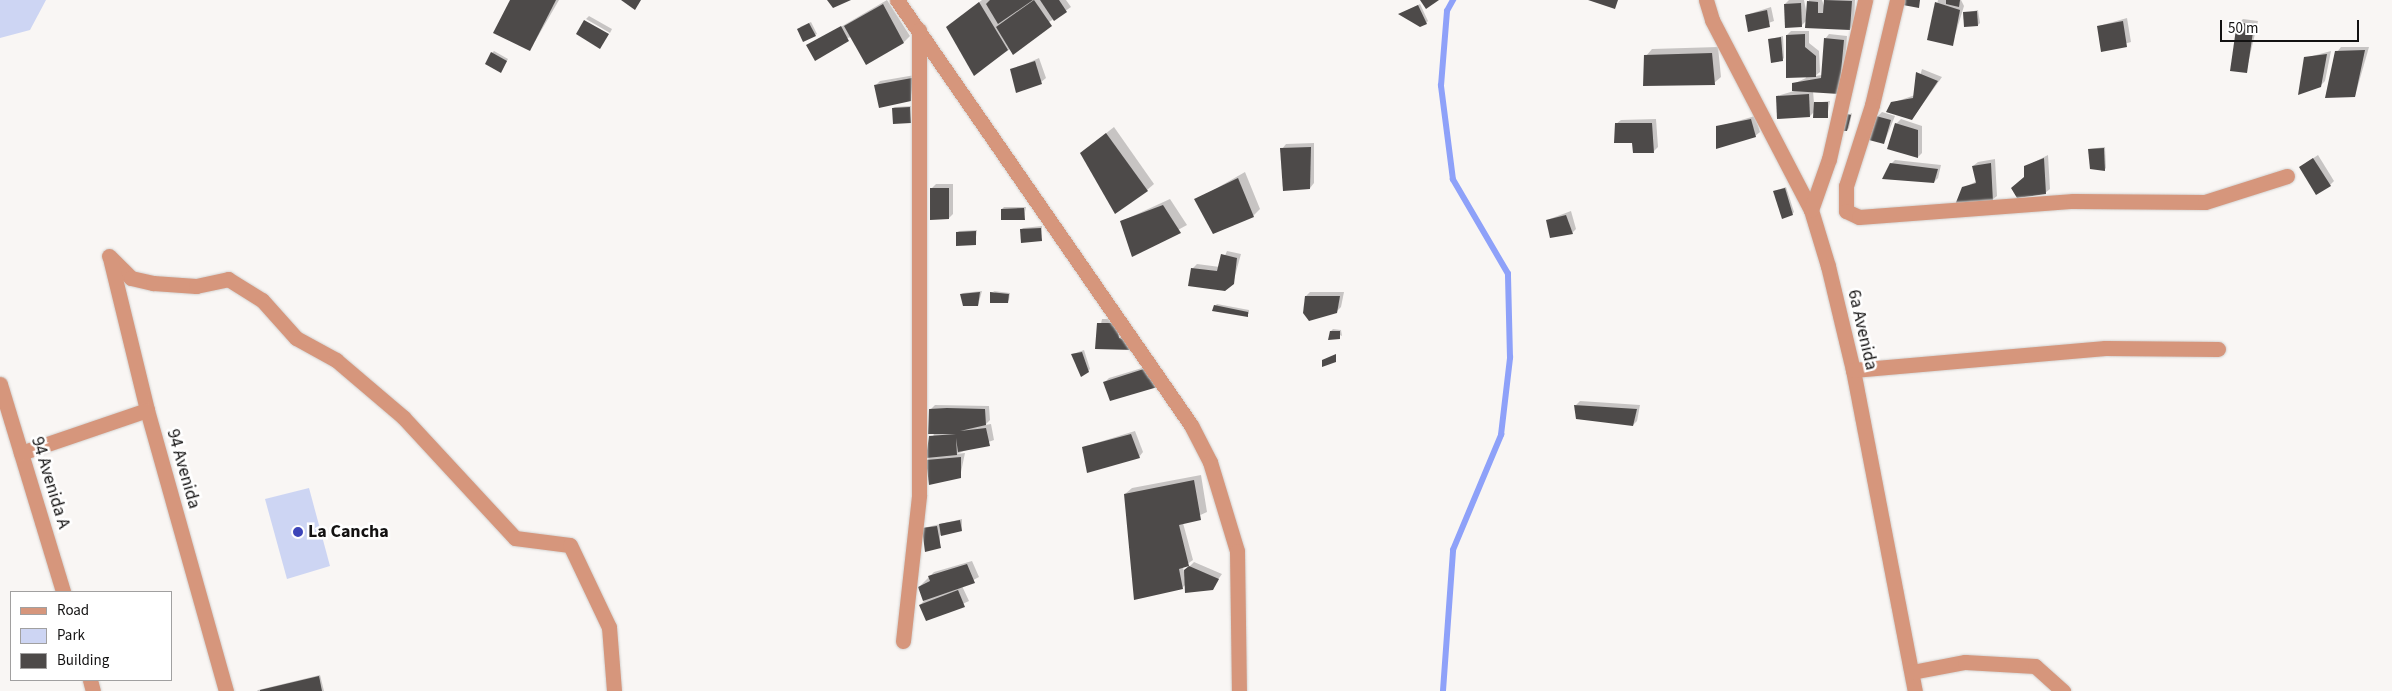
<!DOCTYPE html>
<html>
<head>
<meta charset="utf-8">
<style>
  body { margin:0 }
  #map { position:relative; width:2392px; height:691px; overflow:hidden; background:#f9f6f4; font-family:"Source Sans 3",sans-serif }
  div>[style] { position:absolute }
  .green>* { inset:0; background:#cdd5f3 }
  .shadow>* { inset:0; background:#0003 }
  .stream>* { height:5.5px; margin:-2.75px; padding:0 2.75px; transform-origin:2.75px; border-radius:2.75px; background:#8ea1f9 }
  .building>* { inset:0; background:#4d4a49 }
  .roads { filter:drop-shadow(0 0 1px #d4d2d0) drop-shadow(0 0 1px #d4d2d0) }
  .minor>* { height:15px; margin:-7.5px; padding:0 7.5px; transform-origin:7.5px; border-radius:7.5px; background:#d6967c }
  .dots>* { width:14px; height:14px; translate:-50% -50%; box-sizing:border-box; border:2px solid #fff; border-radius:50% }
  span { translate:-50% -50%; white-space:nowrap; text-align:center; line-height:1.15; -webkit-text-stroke:5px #fff; paint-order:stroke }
  .street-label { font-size:18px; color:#131212 }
  .poi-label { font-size:18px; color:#131212; font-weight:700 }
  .left { translate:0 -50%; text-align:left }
  .legend { position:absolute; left:10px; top:591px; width:162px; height:90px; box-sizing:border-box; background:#fff; border:1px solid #a1a0a0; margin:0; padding:6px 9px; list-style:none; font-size:15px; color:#131212 }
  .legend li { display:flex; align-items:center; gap:10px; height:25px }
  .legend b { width:25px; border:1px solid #a1a0a0 }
  .scale { position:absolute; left:2220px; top:20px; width:139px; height:22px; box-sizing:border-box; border:2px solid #131212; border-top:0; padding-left:6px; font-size:15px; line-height:18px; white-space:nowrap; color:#131212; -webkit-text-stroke:4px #fff; paint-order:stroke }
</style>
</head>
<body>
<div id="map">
  <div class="green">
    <i style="clip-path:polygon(0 0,46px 0,30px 30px,0 38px)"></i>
    <i style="clip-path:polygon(309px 488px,330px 566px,287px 579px,265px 499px)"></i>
  </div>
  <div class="shadow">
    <i style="clip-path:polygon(512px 0,559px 0,530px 50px)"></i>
    <i style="clip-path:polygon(887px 0,910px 36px,904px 42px,852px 37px,808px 46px)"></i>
    <i style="clip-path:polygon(982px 0,1066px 0,1071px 7px,974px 74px,955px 21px)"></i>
    <i style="clip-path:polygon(1789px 0,1804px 0,1807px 15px,1809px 0,1822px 0,1825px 9px,1825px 0,1855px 0,1854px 25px,1850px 29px,1807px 20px,1801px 26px,1785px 4px)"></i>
    <i style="clip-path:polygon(1938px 0,1961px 0,1964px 6px,1952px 45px,1929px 39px)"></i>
    <i style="clip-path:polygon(1420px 4px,1428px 21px,1426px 23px,1402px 13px)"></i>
    <i style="clip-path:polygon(1771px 7px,1774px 21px,1749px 30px,1746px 15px)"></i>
    <i style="clip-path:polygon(1978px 10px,1980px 23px,1978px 25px,1965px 13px)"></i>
    <i style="clip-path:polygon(589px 16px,612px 29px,610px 33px,586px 19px)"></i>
    <i style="clip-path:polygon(2127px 18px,2131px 42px,2102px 50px,2099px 26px)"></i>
    <i style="clip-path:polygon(2243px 19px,2258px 21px,2246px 72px,2239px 23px)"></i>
    <i style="clip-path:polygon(811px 22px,817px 34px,815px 35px,800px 27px)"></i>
    <i style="clip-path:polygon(1791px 31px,1809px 31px,1809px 43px,1819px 51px,1820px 72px,1815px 76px,1822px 75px,1825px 39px,1829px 34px,1847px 36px,1843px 88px,1813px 91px,1814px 103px,1830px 101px,1827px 117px,1815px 111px,1810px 116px,1777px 96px,1794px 91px,1793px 84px,1806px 78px,1787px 35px)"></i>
    <i style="clip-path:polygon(1783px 36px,1784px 58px,1782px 60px,1770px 39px)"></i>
    <i style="clip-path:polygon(1718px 47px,1721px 77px,1714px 83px,1646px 56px,1652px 49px)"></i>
    <i style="clip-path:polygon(2341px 47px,2369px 47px,2355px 96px,2337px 52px)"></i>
    <i style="clip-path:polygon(494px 51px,508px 59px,502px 70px,492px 53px)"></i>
    <i style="clip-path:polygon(2331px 51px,2325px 81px,2320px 86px,2305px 58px)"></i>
    <i style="clip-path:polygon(1039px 58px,1046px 78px,1041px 82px,1012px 70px)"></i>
    <i style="clip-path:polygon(1922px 69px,1942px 77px,1912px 119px,1892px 103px,1915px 95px)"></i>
    <i style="clip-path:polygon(915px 75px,910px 99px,875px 86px,880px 81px)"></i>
    <i style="clip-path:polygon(911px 106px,910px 122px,893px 108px,895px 107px)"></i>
    <i style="clip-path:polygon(1882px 112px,1895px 116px,1884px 143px,1877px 117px)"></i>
    <i style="clip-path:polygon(1852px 113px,1849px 128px,1847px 130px,1848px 115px)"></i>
    <i style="clip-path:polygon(1755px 116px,1760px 132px,1755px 136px,1717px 127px)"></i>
    <i style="clip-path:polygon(1656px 119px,1658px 147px,1653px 152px,1633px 142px,1616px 124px,1621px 120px)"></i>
    <i style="clip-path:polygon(1901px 119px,1922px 126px,1922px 153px,1918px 157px,1896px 124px)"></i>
    <i style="clip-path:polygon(1114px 127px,1154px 184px,1147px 190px,1081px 153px)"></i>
    <i style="clip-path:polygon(1314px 143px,1314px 183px,1310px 188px,1282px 149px,1286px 144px)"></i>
    <i style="clip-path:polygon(2105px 147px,2106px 168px,2104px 170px,2089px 149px)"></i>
    <i style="clip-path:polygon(2048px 155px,2050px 189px,2045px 193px,2025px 167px)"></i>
    <i style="clip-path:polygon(2318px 155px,2334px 181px,2330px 185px,2300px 167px)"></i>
    <i style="clip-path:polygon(1995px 159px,1997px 196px,1992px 200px,1963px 188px,1977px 181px,1973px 166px,1978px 162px)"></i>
    <i style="clip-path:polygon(1895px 160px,1941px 165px,1938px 178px,1934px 182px,1891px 164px)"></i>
    <i style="clip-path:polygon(1245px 172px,1260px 209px,1253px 216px,1196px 200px)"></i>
    <i style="clip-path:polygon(936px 184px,953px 184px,953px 214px,949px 218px,931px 189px)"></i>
    <i style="clip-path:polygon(1786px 187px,1794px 212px,1792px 214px,1774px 191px)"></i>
    <i style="clip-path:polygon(1170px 199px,1187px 225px,1132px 255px,1122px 221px)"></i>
    <i style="clip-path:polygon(1026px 207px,1024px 218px,1002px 209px,1004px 207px)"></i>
    <i style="clip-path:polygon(1571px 211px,1576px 229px,1572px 233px,1547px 220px)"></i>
    <i style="clip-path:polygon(1042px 226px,1041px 240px,1021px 230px,1023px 228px)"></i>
    <i style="clip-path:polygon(977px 230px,975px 244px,957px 233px,959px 231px)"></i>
    <i style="clip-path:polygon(1227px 251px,1241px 254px,1233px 283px,1192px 269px,1197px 264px,1220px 267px)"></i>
    <i style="clip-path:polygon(982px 291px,978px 305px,961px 294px,963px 293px)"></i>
    <i style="clip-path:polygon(993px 291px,1010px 293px,1009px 300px,1007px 302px)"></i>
    <i style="clip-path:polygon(1310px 292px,1344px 292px,1341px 307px,1336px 312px,1306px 296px)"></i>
    <i style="clip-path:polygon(1217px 304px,1249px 310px,1249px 314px,1215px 306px)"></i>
    <i style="clip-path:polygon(1102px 319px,1121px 319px,1132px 336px,1096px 348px)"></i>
    <i style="clip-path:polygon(1333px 329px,1341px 330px,1342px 336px,1331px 331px)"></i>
    <i style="clip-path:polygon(1084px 350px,1090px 369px,1088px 371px,1073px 354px)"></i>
    <i style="clip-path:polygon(1152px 365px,1164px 380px,1105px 382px,1109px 378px)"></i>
    <i style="clip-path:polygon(1580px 401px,1640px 405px,1637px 421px,1633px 425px,1576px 405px)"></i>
    <i style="clip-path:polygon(935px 405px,989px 406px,990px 420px,985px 425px,991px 424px,994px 440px,956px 454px,965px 453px,960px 477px,928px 460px,934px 433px,931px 409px)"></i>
    <i style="clip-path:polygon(1135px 431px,1143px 452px,1139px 457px,1083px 447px)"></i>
    <i style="clip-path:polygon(1201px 475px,1207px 512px,1183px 523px,1193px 560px,1183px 567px,1184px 572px,1194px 562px,1222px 574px,1212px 588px,1186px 584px,1182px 588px,1125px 494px,1132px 488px)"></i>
    <i style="clip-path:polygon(962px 519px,962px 530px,940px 535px,940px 547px,923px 528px)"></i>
    <i style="clip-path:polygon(972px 561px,979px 577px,962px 586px,969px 601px,927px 620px,920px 605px,928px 597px,919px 587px,934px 572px)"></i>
    <i style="clip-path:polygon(320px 675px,324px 691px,257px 691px,258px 690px)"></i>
  </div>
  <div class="stream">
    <i style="left:1443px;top:691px;width:141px;rotate:-85.9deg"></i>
    <i style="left:1453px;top:550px;width:125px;rotate:-67.3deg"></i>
    <i style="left:1501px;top:435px;width:78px;rotate:-83.3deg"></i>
    <i style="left:1510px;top:358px;width:84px;rotate:-91.4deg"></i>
    <i style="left:1508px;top:274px;width:109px;rotate:-120.3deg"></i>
    <i style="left:1453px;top:180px;width:95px;rotate:-97.3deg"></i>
    <i style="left:1441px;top:86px;width:75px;rotate:-85.4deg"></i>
    <i style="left:1447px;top:11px;width:13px;rotate:-61deg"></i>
  </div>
  <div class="building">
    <i style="clip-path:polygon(510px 0,556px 0,530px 51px,493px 33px)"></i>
    <i style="clip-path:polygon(621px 0,641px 0,635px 10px)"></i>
    <i style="clip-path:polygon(827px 0,851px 0,833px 8px)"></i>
    <i style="clip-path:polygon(990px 0,1033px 0,998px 24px,986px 4px)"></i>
    <i style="clip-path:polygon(1034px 0,1052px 26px,1013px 55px,996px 27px)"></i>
    <i style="clip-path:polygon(1040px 0,1059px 0,1067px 12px,1054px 21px)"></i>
    <i style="clip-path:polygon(1420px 0,1439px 0,1426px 9px)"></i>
    <i style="clip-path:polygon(1588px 0,1618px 0,1615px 9px)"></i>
    <i style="clip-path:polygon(1824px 0,1852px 1px,1850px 30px,1805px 28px,1807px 1px,1818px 2px,1818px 13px,1823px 13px)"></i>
    <i style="clip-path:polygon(1904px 0,1920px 0,1919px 8px,1903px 5px)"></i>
    <i style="clip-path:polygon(1946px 0,1960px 0,1959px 7px,1946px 4px)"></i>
    <i style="clip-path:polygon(979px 2px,1008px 50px,974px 76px,946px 27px)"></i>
    <i style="clip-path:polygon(1935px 2px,1960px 10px,1953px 46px,1927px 40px)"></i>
    <i style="clip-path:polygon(1801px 3px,1802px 27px,1785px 28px,1784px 4px)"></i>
    <i style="clip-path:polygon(883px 4px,904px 43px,866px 65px,844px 26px)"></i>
    <i style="clip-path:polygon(1418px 5px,1427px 24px,1420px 27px,1398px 14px)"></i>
    <i style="clip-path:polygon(1767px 10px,1770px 27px,1748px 32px,1745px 15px)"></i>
    <i style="clip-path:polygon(1977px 11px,1978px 26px,1964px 27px,1963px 12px)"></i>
    <i style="clip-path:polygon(584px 20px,609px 34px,600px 49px,576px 34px)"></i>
    <i style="clip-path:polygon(2123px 21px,2127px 47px,2101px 52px,2097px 26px)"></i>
    <i style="clip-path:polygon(2237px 22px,2254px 25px,2247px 73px,2230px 71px)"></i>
    <i style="clip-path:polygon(809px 23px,816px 36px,803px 42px,797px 29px)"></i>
    <i style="clip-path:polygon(841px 26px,849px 41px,815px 61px,806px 45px)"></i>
    <i style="clip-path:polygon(1805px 34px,1805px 47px,1816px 56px,1816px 77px,1786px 78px,1786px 35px)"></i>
    <i style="clip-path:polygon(1781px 37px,1783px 61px,1771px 63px,1768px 39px)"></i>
    <i style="clip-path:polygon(1824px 38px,1844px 40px,1839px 94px,1792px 91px,1792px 83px,1821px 78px)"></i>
    <i style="clip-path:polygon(2365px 50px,2355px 97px,2325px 98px,2335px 51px)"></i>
    <i style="clip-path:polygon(491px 52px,507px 61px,501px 73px,485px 64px)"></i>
    <i style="clip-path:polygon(1712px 53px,1715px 85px,1643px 86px,1644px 55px)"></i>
    <i style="clip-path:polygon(2327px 54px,2321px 87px,2298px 95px,2304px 57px)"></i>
    <i style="clip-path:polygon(1035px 61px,1042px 84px,1016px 93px,1010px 69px)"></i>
    <i style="clip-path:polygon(1916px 72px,1938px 81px,1912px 120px,1886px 112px,1891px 102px,1913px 98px)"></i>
    <i style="clip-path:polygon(912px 78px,911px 101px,879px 108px,874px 85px)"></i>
    <i style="clip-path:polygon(1809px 94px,1810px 117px,1777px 119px,1776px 96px)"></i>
    <i style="clip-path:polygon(1814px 102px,1828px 102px,1828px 118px,1813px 118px)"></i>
    <i style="clip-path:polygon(910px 107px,911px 123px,893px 124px,892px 108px)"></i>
    <i style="clip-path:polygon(1847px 114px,1851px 115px,1847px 131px,1843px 131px)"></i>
    <i style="clip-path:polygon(1876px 116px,1891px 120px,1884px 144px,1869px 140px)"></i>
    <i style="clip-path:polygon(1751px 119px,1756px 137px,1716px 149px,1716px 126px)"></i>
    <i style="clip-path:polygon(1615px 123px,1652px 123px,1654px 153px,1633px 153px,1632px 143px,1614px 143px)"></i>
    <i style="clip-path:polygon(1895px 123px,1918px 130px,1918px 158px,1887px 149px)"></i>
    <i style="clip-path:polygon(1106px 133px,1148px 191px,1115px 214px,1080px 153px)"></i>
    <i style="clip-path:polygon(1311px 147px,1310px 189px,1283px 191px,1280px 148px)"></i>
    <i style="clip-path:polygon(2104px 148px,2105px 171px,2090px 169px,2088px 149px)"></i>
    <i style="clip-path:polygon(2044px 158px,2046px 194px,2017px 198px,2011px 188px,2024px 177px,2024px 166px)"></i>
    <i style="clip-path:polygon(2313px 158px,2331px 186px,2316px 195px,2299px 167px)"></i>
    <i style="clip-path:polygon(1890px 163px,1938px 169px,1934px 183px,1882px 179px)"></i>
    <i style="clip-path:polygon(1991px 163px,1993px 202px,1955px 205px,1962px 187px,1976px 183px,1972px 166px)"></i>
    <i style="clip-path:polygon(1238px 178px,1254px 217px,1213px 234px,1194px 199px)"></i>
    <i style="clip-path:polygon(930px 188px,949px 188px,949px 219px,930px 220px)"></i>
    <i style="clip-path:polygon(1785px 188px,1793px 215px,1782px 219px,1773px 191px)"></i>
    <i style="clip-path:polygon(1163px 205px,1181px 233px,1132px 257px,1120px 221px)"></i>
    <i style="clip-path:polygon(1024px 208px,1025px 220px,1001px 220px,1001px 209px)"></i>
    <i style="clip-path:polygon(1566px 215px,1573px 234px,1550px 238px,1546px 220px)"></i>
    <i style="clip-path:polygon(1041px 228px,1042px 241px,1021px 243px,1020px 229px)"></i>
    <i style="clip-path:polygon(976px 231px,976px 245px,956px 246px,956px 232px)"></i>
    <i style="clip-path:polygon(1221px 254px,1237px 258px,1234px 284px,1225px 291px,1188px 286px,1191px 268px,1217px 271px)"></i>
    <i style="clip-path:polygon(980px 292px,978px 306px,963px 306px,960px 294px)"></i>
    <i style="clip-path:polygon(990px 292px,1009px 294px,1008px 303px,990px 303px)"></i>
    <i style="clip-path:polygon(1305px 296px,1340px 296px,1337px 313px,1309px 321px,1303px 313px)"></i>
    <i style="clip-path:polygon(1214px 305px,1248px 312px,1248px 317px,1212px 311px)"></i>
    <i style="clip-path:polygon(1097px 323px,1117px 323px,1119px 338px,1128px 340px,1134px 350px,1095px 349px)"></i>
    <i style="clip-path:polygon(1330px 331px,1340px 331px,1340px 339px,1328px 340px)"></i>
    <i style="clip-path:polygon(1082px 352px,1089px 372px,1081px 377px,1071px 354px)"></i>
    <i style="clip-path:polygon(1336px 354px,1336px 362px,1322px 367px,1322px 360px)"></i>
    <i style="clip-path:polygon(1147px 368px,1161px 386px,1110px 401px,1103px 382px)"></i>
    <i style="clip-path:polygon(1574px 405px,1637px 409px,1633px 426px,1576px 419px)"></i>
    <i style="clip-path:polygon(947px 408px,985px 409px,986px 425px,960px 431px,986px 428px,990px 446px,958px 452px,956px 438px,957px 455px,926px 458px,929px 436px,956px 434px,928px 434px,929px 409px)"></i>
    <i style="clip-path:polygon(1131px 434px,1140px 458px,1087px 473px,1082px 447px)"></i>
    <i style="clip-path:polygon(961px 457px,961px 478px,929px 485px,926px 460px)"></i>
    <i style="clip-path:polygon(1194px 480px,1201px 520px,1179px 525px,1189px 566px,1179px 569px,1183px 589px,1134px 600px,1124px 494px)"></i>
    <i style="clip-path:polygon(960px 520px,962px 531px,941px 536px,939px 524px)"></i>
    <i style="clip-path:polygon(937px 526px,941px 548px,925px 552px,922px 528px)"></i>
    <i style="clip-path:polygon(967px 564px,975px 583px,923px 601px,918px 587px,930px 581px,928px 576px)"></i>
    <i style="clip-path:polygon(1189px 566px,1219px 579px,1213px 590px,1185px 593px,1184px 570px)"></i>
    <i style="clip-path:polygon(958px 590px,965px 607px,926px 621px,919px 605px)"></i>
    <i style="clip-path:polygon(319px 676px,322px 691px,260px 691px,260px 690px)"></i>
  </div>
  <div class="roads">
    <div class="minor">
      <i style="left:897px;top:0;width:517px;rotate:55.33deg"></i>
      <i style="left:1191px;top:425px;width:42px;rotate:62.8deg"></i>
      <i style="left:1210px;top:462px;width:93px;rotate:73.1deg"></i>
      <i style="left:1237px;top:551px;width:140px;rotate:89.2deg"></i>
      <i style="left:1706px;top:0;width:21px;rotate:73deg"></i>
      <i style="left:1712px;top:20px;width:214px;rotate:62.5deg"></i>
      <i style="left:1811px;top:210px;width:59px;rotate:73.1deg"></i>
      <i style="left:1828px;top:266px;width:107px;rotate:76.5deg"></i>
      <i style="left:1853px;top:370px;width:327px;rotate:79.1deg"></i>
      <i style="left:1897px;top:0;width:108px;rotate:103.4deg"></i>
      <i style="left:1872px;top:105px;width:85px;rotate:107.8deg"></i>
      <i style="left:1846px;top:186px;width:25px;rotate:90deg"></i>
      <i style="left:1846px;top:211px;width:14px;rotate:25deg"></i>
      <i style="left:1859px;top:217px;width:215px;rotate:-4.3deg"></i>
      <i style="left:2073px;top:201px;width:132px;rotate:0.4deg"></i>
      <i style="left:2205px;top:202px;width:86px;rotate:-17.6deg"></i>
      <i style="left:1811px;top:210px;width:54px;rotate:-70.6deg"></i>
      <i style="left:1829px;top:159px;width:163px;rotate:-77.2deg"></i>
      <i style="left:109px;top:256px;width:31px;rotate:45deg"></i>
      <i style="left:131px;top:278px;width:23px;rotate:13deg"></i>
      <i style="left:153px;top:283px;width:43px;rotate:4deg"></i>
      <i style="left:196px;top:286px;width:33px;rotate:-12deg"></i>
      <i style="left:228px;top:279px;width:40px;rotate:32deg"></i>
      <i style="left:262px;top:300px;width:51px;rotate:48.2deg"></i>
      <i style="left:296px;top:338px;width:46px;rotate:28.8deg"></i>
      <i style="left:336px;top:360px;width:88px;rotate:40.4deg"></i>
      <i style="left:403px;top:417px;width:165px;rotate:47.2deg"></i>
      <i style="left:515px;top:538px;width:55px;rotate:7.3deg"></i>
      <i style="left:570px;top:545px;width:91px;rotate:64.6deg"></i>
      <i style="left:609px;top:627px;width:64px;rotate:85.5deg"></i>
      <i style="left:110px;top:258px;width:156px;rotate:76.3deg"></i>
      <i style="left:147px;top:410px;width:292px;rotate:74.3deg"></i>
      <i style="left:1853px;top:370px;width:253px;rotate:-5deg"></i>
      <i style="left:2105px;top:348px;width:113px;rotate:0.5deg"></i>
      <i style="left:0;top:384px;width:217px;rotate:73.1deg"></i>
      <i style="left:21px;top:453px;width:133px;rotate:-18.8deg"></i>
      <i style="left:903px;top:641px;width:147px;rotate:-83.7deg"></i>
      <i style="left:919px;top:495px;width:465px;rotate:-90deg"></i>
      <i style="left:1912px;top:672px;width:54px;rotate:-10.7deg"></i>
      <i style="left:1965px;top:662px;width:70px;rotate:3.3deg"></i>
      <i style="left:2035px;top:666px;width:38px;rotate:42deg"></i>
      <i style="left:90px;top:680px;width:11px;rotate:75deg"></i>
    </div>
  </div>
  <div class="dots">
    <i style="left:298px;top:532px;background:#3c44b8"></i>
  </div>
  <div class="street-label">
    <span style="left:1862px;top:330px;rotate:77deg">6a Avenida</span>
    <span style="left:183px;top:469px;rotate:74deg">94 Avenida</span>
    <span style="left:50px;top:483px;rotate:73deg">94 Avenida A</span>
  </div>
  <div class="poi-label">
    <span class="left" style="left:308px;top:532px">La Cancha</span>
  </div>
  <ul class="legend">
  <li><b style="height:6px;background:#d6967c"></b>Road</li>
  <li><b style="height:14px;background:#cdd5f3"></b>Park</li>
  <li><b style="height:14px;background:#4d4a49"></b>Building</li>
  </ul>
  <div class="scale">50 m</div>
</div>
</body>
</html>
